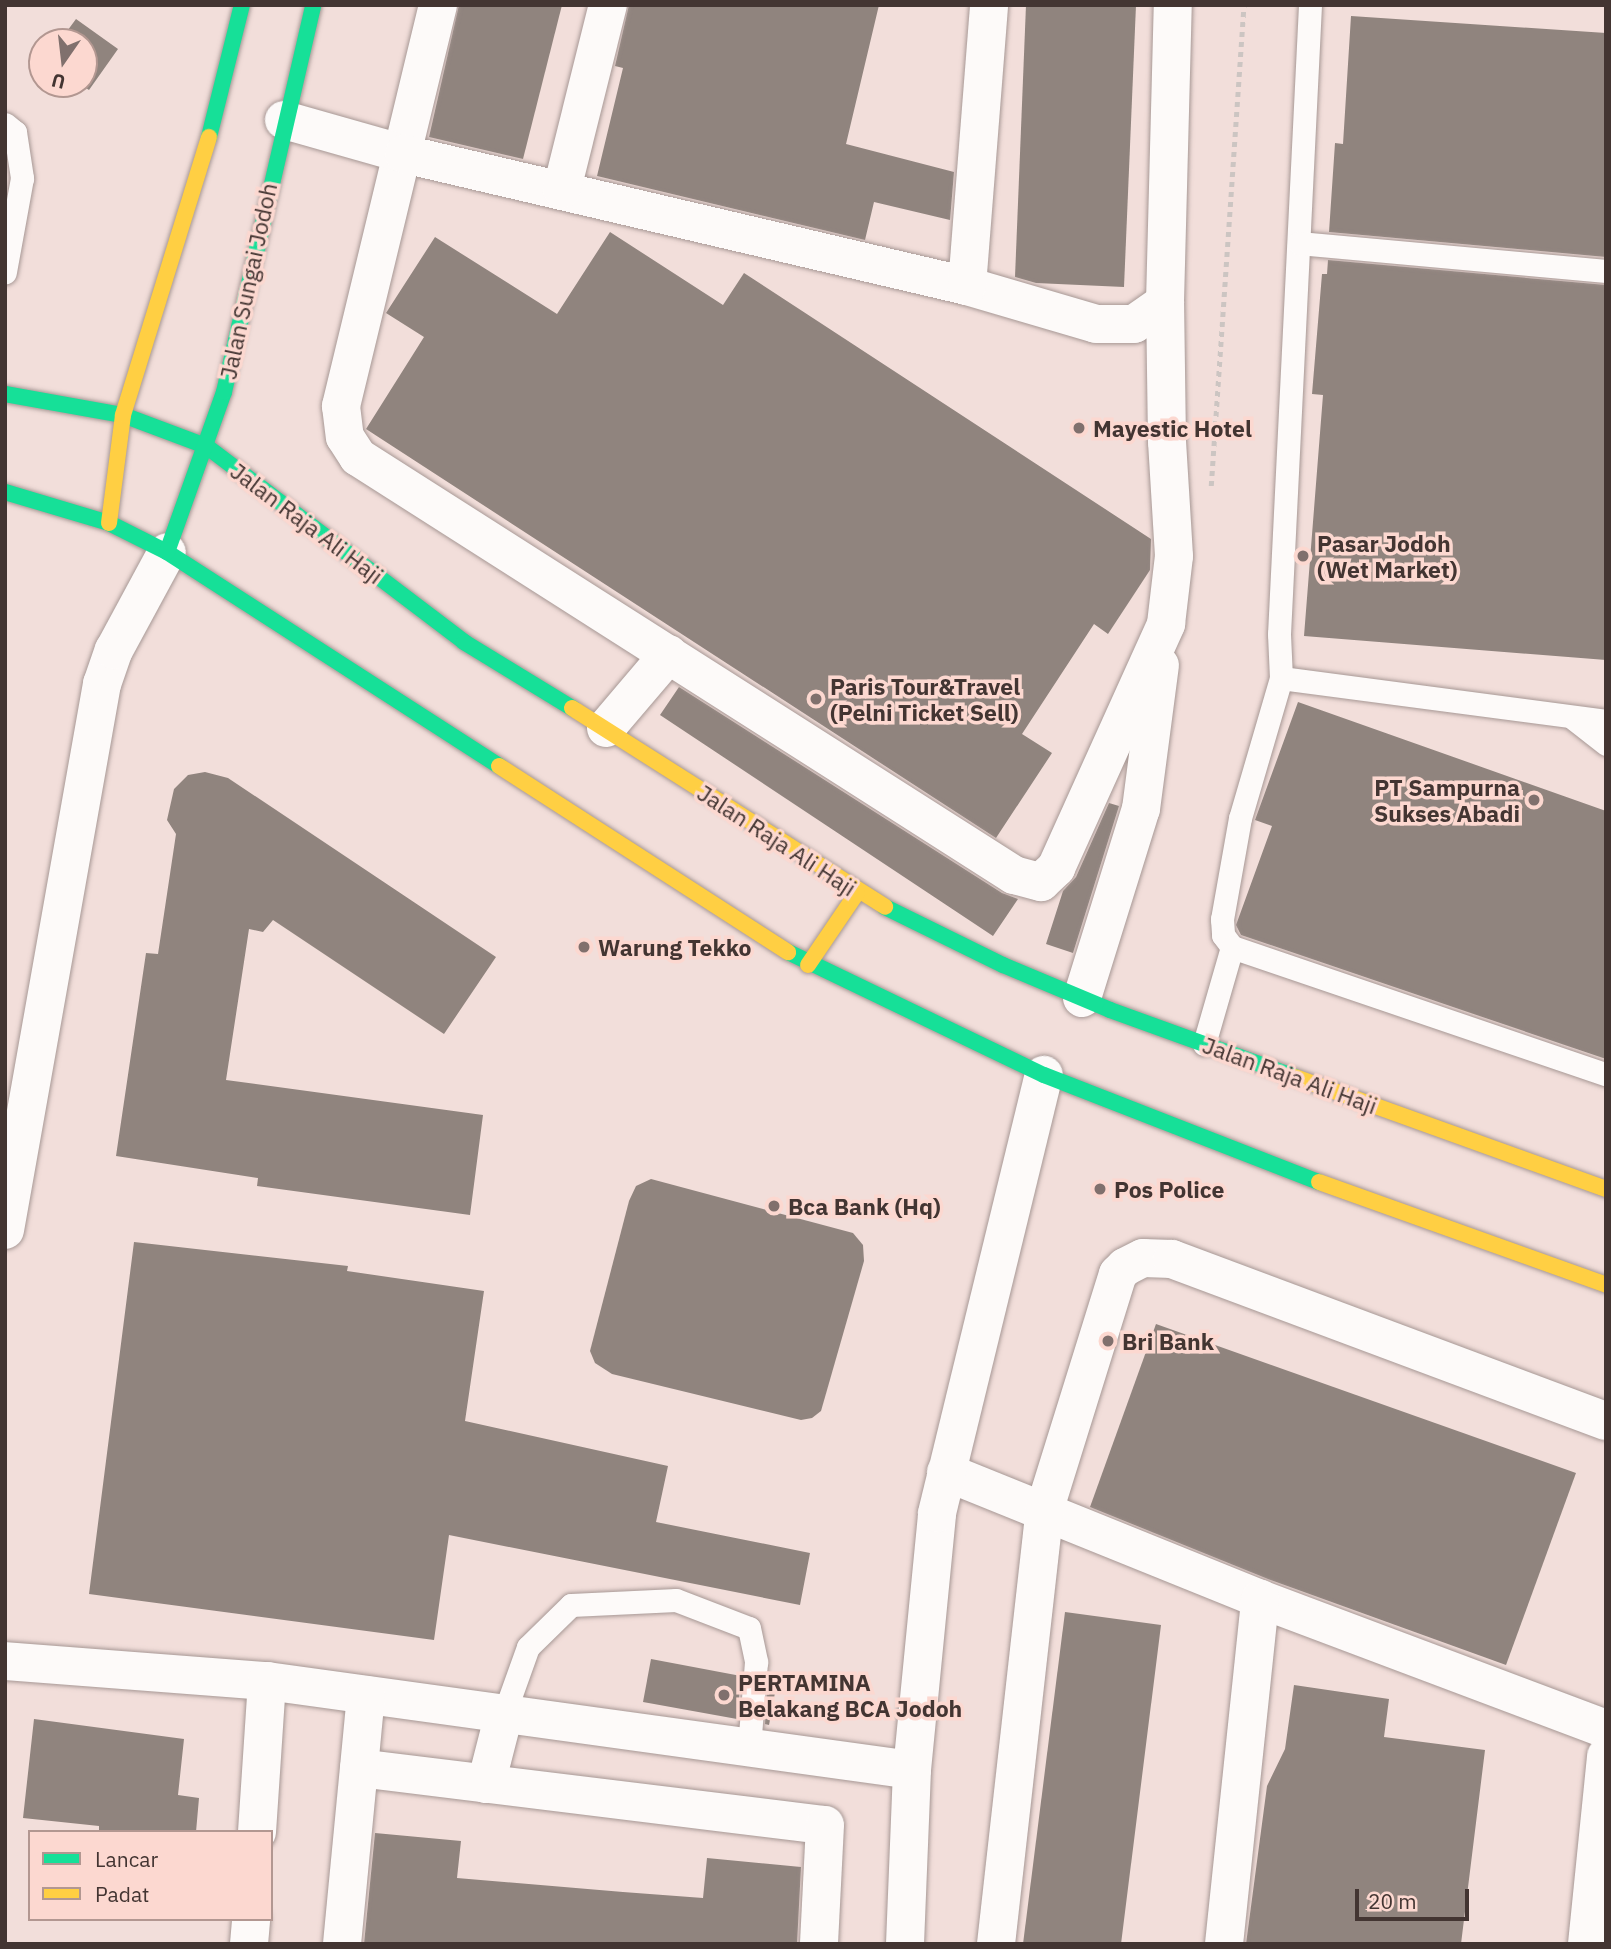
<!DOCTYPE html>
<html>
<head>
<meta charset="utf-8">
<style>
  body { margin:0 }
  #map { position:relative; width:1611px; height:1949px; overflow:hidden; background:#f2deda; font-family:"IBM Plex Sans",sans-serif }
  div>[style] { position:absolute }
  .building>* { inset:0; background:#90847e }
  .path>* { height:4.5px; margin-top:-2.25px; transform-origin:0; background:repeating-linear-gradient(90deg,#ccc5c2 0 5px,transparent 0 10px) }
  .roads { filter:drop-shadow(0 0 2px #a79895) drop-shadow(0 0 2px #a79895) }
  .lane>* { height:23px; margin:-11.5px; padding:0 11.5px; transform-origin:11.5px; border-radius:11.5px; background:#fdfaf9 }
  .street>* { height:38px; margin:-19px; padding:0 19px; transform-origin:19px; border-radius:19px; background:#fdfaf9 }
  .fast>* { height:16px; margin:-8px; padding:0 8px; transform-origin:8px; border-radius:8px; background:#16e098 }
  .slow>* { height:16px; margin:-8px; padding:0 8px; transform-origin:8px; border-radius:8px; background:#ffcf43 }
  .dots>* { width:19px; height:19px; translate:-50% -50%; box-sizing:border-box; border:4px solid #fcd8d0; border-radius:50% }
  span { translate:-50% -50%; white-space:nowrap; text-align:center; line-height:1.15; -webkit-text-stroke:7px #fcd8d0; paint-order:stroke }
  .street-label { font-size:23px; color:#433532 }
  .poi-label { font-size:23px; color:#433532; font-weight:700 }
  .left { translate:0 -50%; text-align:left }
  .right { translate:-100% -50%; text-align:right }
  .frame { position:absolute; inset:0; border:7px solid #433532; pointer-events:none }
  .legend { position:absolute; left:28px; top:1830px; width:245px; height:91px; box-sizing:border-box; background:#fcd8d0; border:2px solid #b29791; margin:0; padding:9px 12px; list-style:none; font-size:21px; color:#433532 }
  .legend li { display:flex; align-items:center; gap:14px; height:35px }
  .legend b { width:35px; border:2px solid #b29791 }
  .north { position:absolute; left:28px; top:28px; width:70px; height:70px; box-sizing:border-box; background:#fcd8d0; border:2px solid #b29791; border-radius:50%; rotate:194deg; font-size:19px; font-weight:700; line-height:28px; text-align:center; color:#433532 }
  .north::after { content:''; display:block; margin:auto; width:24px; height:32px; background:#80706d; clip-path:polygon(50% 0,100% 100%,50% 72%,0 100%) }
  .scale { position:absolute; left:1355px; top:1889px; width:114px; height:32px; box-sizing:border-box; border:4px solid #433532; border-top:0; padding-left:9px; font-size:21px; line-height:24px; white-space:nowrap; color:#433532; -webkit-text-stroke:5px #fcd8d0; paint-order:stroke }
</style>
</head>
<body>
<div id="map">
  <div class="building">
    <i style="clip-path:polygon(459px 5px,562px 5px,523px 159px,429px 137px)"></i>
    <i style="clip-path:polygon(629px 5px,879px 5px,846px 144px,954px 172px,950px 220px,874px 202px,865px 240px,597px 176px,623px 68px,615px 66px)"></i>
    <i style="clip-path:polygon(1026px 5px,1136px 5px,1124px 287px,1036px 283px,1015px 277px)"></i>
    <i style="clip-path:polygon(1351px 16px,1606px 33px,1606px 257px,1329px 232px,1335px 143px,1343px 144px)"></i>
    <i style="clip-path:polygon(76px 19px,118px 49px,89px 90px,80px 84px,84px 84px,84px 42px,59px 42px)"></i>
    <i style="clip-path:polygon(610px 232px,723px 305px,744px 273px,1151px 539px,1150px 570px,1108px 634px,1094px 624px,1022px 734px,1052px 753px,996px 838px,366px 429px,424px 337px,386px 313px,435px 237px,557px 314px)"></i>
    <i style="clip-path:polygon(1328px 260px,1606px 285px,1606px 660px,1304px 636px,1323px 395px,1312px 394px,1322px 274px,1327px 274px)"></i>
    <i style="clip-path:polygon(679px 687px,1002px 893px,1018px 899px,993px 936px,660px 715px)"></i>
    <i style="clip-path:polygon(1298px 702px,1606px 811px,1606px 1059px,1241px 935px,1236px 925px,1272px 826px,1255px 820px)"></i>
    <i style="clip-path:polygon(205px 772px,228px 778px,496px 957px,444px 1034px,273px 920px,263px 932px,249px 929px,226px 1080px,483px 1115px,470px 1215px,257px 1186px,258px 1178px,116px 1156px,146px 953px,158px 954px,176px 834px,167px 820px,174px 789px,188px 775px)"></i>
    <i style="clip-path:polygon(1109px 803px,1119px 806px,1073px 953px,1046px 944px,1063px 891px,1076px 877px)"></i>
    <i style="clip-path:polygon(651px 1179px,853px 1233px,863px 1245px,864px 1261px,821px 1411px,812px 1418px,801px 1420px,612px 1374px,595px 1363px,590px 1351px,629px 1201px,636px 1186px)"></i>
    <i style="clip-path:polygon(134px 1242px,348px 1266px,347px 1271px,484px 1291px,465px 1421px,668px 1466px,656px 1522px,810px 1553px,800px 1605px,449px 1535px,434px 1640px,89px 1594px)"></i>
    <i style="clip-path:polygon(1156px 1324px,1576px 1473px,1506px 1665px,1268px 1579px,1090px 1507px)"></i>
    <i style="clip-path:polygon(1065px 1612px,1161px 1625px,1121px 1944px,1023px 1944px)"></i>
    <i style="clip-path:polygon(651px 1659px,741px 1676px,737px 1719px,643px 1702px)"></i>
    <i style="clip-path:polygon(768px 1681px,777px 1682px,769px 1725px,765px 1724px)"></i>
    <i style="clip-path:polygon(1294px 1685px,1389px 1699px,1384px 1737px,1485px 1750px,1461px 1944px,1246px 1944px,1267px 1786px,1285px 1749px)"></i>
    <i style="clip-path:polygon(34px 1719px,184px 1739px,178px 1795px,199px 1798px,196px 1832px,99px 1832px,99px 1826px,23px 1818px)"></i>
    <i style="clip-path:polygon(375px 1833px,461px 1841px,457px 1878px,623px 1892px,703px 1898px,707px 1858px,801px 1867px,797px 1944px,364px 1944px)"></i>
  </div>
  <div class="path">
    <i style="left:1211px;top:486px;width:482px;rotate:-86.1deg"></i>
  </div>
  <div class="roads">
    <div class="lane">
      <i style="left:1310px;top:5px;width:630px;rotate:92.82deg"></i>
      <i style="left:1279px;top:634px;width:44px;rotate:87.4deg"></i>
      <i style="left:1281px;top:678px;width:328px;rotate:7.5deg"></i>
      <i style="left:5px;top:124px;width:13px;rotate:39deg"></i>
      <i style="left:15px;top:132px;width:47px;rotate:81.3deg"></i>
      <i style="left:22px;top:178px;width:96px;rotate:100.3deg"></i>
      <i style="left:1299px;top:243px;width:308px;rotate:5.2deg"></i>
      <i style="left:1281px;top:678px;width:146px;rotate:106.3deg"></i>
      <i style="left:1240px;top:818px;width:103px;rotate:100.1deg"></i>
      <i style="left:1222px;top:919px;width:16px;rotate:86deg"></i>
      <i style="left:1223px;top:935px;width:15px;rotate:53deg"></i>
      <i style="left:1232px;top:947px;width:395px;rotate:18.8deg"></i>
      <i style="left:1574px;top:719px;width:41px;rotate:38deg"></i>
      <i style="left:1204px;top:1044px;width:101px;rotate:-73.9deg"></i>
      <i style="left:504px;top:1714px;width:71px;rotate:-70.3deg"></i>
      <i style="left:528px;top:1647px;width:60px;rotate:-44.3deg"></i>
      <i style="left:571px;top:1605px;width:105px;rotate:-2.7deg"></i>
      <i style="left:676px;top:1600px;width:78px;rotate:21deg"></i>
      <i style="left:749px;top:1628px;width:35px;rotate:78deg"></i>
      <i style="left:756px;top:1662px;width:85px;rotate:94.7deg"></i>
    </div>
    <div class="street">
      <i style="left:438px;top:5px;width:413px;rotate:103.6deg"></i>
      <i style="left:341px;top:406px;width:31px;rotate:83deg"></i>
      <i style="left:345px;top:437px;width:24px;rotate:57deg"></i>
      <i style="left:358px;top:457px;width:778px;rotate:32.51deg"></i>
      <i style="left:1014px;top:875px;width:28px;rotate:15deg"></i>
      <i style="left:1041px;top:882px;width:21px;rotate:-43deg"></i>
      <i style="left:1056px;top:868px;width:268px;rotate:-65.7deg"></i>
      <i style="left:1166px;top:624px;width:68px;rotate:-83.3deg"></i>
      <i style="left:1174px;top:556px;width:114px;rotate:-93.5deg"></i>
      <i style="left:1167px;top:442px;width:140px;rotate:-90.8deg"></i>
      <i style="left:1165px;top:302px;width:297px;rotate:-88.5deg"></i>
      <i style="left:284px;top:120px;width:125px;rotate:15.8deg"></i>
      <i style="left:404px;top:154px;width:578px;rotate:13.2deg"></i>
      <i style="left:967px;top:286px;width:134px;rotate:16.4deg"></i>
      <i style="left:1096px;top:324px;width:38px"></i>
      <i style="left:1134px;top:324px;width:38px;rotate:-35deg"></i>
      <i style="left:562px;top:189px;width:190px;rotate:-76deg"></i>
      <i style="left:967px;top:286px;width:282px;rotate:-85.5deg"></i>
      <i style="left:606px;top:728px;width:97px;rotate:-49.6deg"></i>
      <i style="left:1082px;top:998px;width:198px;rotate:-72.7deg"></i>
      <i style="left:1141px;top:809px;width:145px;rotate:-82.5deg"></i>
      <i style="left:5px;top:1230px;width:555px;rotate:-79.93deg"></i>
      <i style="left:102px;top:684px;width:36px;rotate:-71deg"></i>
      <i style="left:114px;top:650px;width:111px;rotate:-61.6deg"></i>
      <i style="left:946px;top:1472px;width:339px;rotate:22deg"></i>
      <i style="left:1260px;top:1599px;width:370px;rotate:20.6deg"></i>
      <i style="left:5px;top:1661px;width:263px;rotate:4.4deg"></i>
      <i style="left:267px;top:1681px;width:651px;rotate:7.86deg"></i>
      <i style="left:359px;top:1768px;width:469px;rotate:7deg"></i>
      <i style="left:825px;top:1825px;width:119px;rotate:92.9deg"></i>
      <i style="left:486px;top:1784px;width:72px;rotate:-75.6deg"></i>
      <i style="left:257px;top:1832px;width:151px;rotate:-86.2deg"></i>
      <i style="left:249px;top:1944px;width:25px;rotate:-85deg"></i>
      <i style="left:342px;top:1944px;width:250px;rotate:-84.5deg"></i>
      <i style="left:905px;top:1944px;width:174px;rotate:-87.7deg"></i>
      <i style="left:912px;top:1770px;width:258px;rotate:-84.4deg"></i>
      <i style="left:937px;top:1513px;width:451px;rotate:-76.3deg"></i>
      <i style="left:996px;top:1944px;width:439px;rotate:-83.6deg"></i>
      <i style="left:1045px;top:1508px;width:245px;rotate:-72.7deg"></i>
      <i style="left:1118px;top:1274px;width:10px;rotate:-45deg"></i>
      <i style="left:1125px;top:1267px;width:20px;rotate:-27deg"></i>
      <i style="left:1143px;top:1258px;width:29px;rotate:2deg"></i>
      <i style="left:1172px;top:1259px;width:463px;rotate:20.5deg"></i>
      <i style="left:1224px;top:1944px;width:347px;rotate:-84deg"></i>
      <i style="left:1587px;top:1944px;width:189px;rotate:-84.2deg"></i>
    </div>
    <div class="fast">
      <i style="left:209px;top:137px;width:136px;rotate:-76deg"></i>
      <i style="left:5px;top:394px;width:120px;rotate:10.1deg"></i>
      <i style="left:123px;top:415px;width:89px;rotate:20.5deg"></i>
      <i style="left:206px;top:446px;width:324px;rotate:37.2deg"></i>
      <i style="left:464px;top:642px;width:127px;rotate:31.4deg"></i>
      <i style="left:5px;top:492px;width:109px;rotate:16.6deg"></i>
      <i style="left:109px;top:523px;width:65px;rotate:26.6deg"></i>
      <i style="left:167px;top:552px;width:395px;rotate:32.8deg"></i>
      <i style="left:167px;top:552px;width:170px;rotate:-70.4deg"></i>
      <i style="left:224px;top:392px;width:397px;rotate:-77deg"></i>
      <i style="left:885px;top:907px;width:131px;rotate:26.2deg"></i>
      <i style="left:1003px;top:965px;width:116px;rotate:22.8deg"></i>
      <i style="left:1110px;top:1010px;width:197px;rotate:19.9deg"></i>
      <i style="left:788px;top:952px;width:284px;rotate:25.7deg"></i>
      <i style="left:1044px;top:1075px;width:295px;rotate:21.3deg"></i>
    </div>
    <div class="slow">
      <i style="left:109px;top:523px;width:109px;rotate:-82.6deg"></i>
      <i style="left:123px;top:415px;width:291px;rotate:-72.8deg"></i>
      <i style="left:572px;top:708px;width:371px;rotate:32.4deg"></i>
      <i style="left:499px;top:766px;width:344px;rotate:32.8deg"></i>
      <i style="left:808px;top:965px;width:87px;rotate:-55.8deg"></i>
      <i style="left:1295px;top:1077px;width:331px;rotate:19.8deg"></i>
      <i style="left:1319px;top:1182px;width:305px;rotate:19.7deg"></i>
    </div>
  </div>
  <div class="dots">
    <i style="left:1079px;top:428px;background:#80706d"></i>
    <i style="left:1303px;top:556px;background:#80706d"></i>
    <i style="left:816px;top:699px;background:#80706d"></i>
    <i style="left:1534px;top:800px;background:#80706d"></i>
    <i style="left:584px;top:947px;background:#80706d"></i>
    <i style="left:1100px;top:1189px;background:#80706d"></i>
    <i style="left:774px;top:1206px;background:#80706d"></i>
    <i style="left:1108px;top:1341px;background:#80706d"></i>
    <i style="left:724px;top:1695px;background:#80706d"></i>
  </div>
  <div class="street-label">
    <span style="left:248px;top:281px;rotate:-78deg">Jalan Sungai Jodoh</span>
    <span style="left:307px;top:523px;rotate:37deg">Jalan Raja Ali Haji</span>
    <span style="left:777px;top:840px;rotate:33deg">Jalan Raja Ali Haji</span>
    <span style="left:1290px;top:1075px;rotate:20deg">Jalan Raja Ali Haji</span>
  </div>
  <div class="poi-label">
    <span class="left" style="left:1093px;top:428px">Mayestic Hotel</span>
    <span class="left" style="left:1317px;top:556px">Pasar Jodoh<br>(Wet Market)</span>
    <span class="left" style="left:830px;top:699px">Paris Tour&amp;Travel<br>(Pelni Ticket Sell)</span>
    <span class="right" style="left:1520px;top:800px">PT Sampurna<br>Sukses Abadi</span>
    <span class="left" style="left:598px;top:947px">Warung Tekko</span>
    <span class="left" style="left:1114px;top:1189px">Pos Police</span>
    <span class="left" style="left:788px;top:1206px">Bca Bank (Hq)</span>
    <span class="left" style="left:1122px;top:1341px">Bri Bank</span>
    <span class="left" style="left:738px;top:1695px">PERTAMINA<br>Belakang BCA Jodoh</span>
  </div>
  <div class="frame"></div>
  <ul class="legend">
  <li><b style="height:9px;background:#16e098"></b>Lancar</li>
  <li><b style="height:9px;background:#ffcf43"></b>Padat</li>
  </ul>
  <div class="north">U</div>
  <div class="scale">20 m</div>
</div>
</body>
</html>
